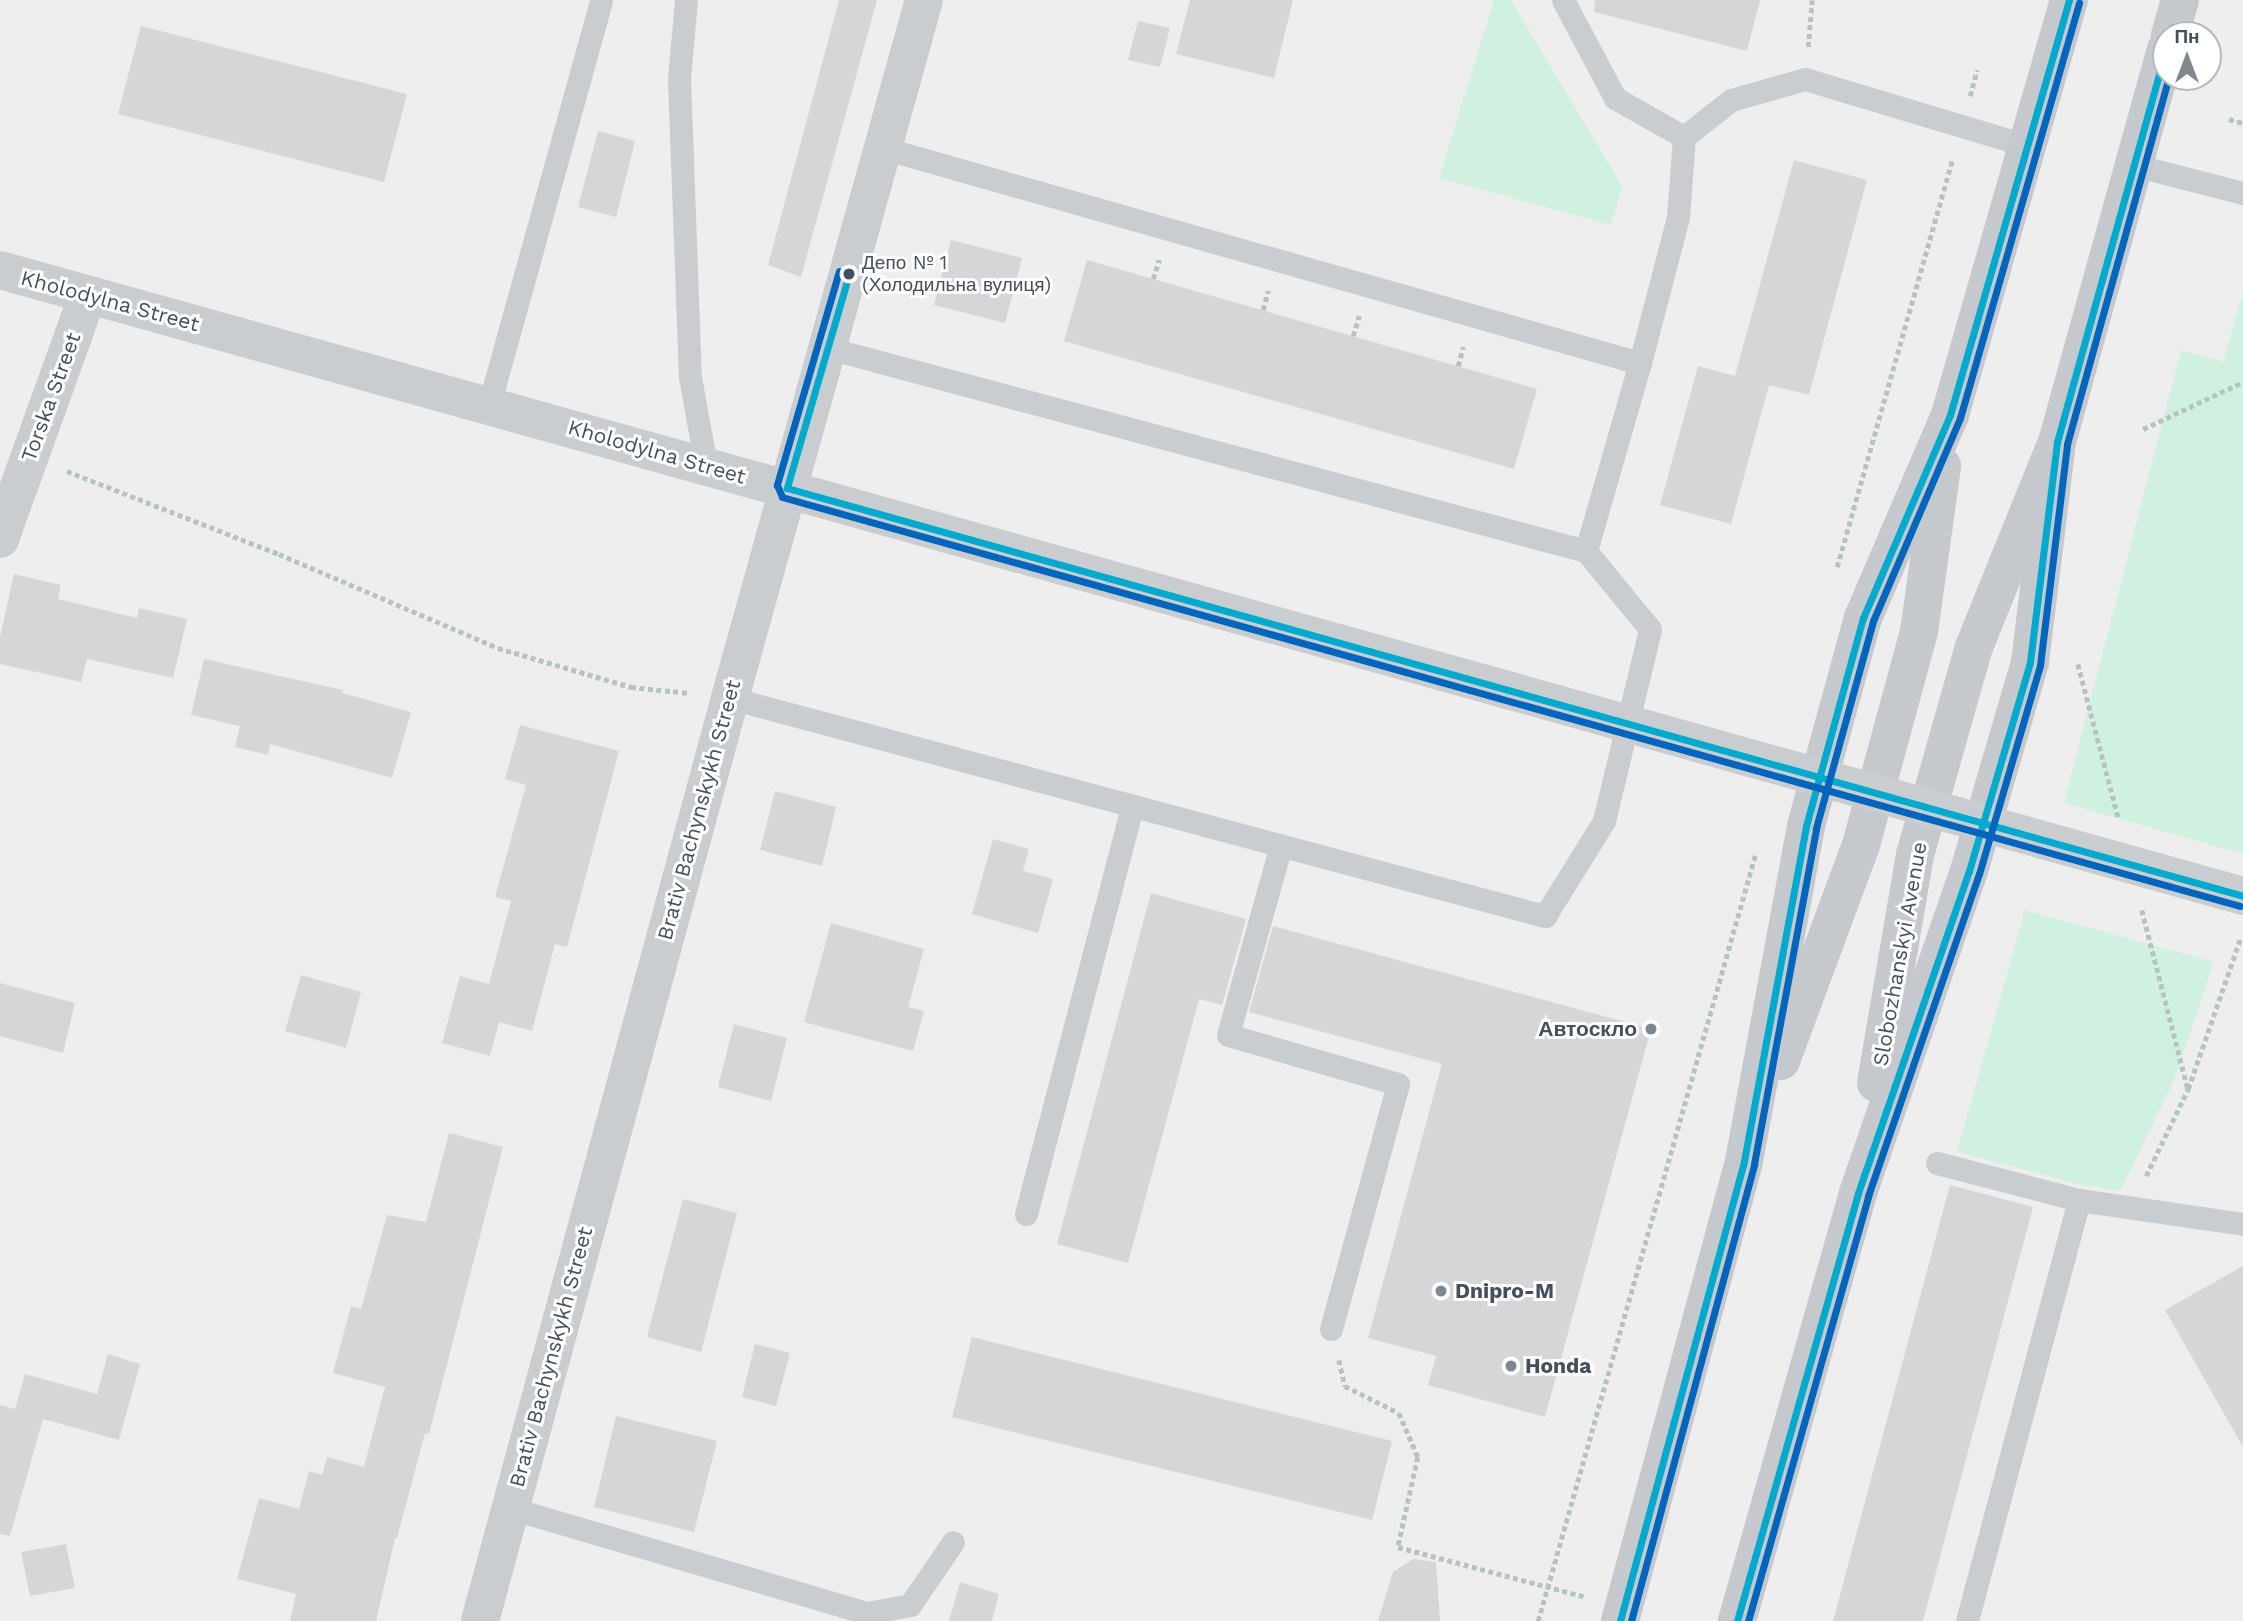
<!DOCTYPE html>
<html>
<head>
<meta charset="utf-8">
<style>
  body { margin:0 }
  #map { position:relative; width:2243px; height:1621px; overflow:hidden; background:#efeeee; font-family:"Work Sans",sans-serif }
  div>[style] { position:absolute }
  .green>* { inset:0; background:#d0f1df }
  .building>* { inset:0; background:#d6d6d9 }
  .path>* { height:4.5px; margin-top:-2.25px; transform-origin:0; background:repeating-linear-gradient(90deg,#b6c4c1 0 5px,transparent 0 8.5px) }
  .lane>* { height:23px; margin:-11.5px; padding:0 11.5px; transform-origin:11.5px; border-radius:11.5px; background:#cacdcf }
  .street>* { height:38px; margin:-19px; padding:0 19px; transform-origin:19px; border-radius:19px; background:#cacdcf }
  .primary>* { height:38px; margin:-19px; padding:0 19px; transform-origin:19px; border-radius:19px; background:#c5c9ce }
  .street-bridge>* { height:38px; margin:-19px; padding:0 19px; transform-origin:19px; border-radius:19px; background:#cacdcf }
  .bus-1>* { height:7px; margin:-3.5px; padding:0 3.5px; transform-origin:3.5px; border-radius:3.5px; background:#00a9ce }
  .bus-2>* { height:7px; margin:-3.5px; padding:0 3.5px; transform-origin:3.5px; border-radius:3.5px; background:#0065bd }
  .dots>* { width:19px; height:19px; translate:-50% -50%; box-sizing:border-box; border:4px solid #fff; border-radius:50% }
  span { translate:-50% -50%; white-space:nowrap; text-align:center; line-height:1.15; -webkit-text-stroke:6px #fff; paint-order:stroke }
  .bus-label { font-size:19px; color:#444f5d }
  .left { translate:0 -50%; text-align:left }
  .street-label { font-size:21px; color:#444f5d }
  .poi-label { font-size:21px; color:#444f5d; font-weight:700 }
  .right { translate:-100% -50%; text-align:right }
  .north { position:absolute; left:2152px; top:21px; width:70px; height:70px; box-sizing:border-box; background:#fff; border:2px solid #b4b9be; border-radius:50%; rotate:0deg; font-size:19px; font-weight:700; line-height:28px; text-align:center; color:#444f5d }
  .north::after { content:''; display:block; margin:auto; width:24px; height:32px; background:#808790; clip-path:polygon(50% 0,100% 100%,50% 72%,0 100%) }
</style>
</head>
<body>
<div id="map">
  <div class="green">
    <i style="clip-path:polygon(1494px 0,1511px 0,1622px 186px,1611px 225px,1439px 178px)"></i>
    <i style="clip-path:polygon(2243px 292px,2243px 854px,2064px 803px,2181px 350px,2223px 362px)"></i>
    <i style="clip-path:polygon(2025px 910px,2214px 962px,2173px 1083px,2120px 1191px,2082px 1185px,1957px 1152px)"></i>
  </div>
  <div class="building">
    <i style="clip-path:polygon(839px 0,877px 0,801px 277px,768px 265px)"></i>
    <i style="clip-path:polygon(1190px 0,1293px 0,1274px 78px,1176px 54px)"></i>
    <i style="clip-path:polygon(1595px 0,1760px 0,1747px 51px,1594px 12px)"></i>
    <i style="clip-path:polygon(1138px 21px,1170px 28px,1160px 67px,1128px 60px)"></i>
    <i style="clip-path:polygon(141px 26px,407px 94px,384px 182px,118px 114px)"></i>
    <i style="clip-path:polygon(598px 131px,635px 141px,616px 217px,578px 207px)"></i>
    <i style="clip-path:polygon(1794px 160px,1867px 180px,1809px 395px,1769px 385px,1731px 524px,1660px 505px,1698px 366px,1735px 376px)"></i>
    <i style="clip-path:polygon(951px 240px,1022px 258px,1005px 323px,934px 305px)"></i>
    <i style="clip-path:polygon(1087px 260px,1537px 389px,1514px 469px,1064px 341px)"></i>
    <i style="clip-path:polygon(14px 574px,61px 585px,58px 599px,137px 618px,139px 608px,187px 619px,173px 678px,87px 659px,81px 682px,0 664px,0 637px)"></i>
    <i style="clip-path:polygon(204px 659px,343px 690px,342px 693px,411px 712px,392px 778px,270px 744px,268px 755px,235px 747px,240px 726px,191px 715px)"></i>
    <i style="clip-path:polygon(520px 725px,619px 751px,567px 947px,555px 944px,532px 1031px,499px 1022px,490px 1056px,442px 1043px,460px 976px,489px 984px,511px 901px,495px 897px,526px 785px,505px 779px)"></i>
    <i style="clip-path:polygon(775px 791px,836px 807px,822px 866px,760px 850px)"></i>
    <i style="clip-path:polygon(993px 839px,1029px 849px,1023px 871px,1053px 879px,1038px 933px,972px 914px)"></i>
    <i style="clip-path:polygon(1151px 893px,1246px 919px,1222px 1005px,1199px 999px,1128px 1263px,1057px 1244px)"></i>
    <i style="clip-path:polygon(831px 923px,924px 949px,908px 1007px,924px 1011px,913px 1051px,804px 1022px)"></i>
    <i style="clip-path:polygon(1273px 926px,1651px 1029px,1545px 1417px,1428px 1385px,1436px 1356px,1368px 1338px,1442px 1064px,1249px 1012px)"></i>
    <i style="clip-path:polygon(301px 975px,361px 992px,346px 1048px,285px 1031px)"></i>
    <i style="clip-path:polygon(0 983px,75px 1003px,63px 1053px,0 1036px)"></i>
    <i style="clip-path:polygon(734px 1024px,787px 1038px,771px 1101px,718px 1087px)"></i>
    <i style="clip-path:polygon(449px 1133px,503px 1147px,429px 1434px,425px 1433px,397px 1538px,395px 1538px,376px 1621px,290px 1621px,296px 1594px,237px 1579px,259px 1498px,299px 1509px,309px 1471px,322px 1475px,327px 1457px,364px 1467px,385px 1387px,333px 1373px,351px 1306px,361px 1309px,387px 1215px,426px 1222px)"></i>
    <i style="clip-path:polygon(1950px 1185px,2033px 1207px,1923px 1621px,1833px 1621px)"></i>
    <i style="clip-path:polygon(683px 1199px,737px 1213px,701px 1352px,647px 1337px)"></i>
    <i style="clip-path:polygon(2243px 1266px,2243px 1447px,2165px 1310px)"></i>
    <i style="clip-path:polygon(972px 1337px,1392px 1441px,1372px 1520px,952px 1417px)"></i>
    <i style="clip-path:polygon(755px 1344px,790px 1353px,776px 1406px,742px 1397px)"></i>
    <i style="clip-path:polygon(108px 1354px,140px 1364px,119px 1440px,43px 1419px,10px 1536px,0 1534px,0 1405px,15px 1409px,25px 1374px,97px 1394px)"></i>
    <i style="clip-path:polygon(616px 1416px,717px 1441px,694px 1532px,594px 1507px)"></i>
    <i style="clip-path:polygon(66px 1544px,75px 1588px,30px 1596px,21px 1552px)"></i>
    <i style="clip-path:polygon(1413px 1559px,1436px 1562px,1440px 1621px,1378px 1621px,1393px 1572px)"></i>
    <i style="clip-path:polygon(960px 1582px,999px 1594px,992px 1621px,949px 1621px)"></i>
  </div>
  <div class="path">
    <i style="left:1808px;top:47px;width:47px;rotate:-85.1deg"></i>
    <i style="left:1970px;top:96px;width:27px;rotate:-75deg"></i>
    <i style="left:2229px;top:119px;width:15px;rotate:16deg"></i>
    <i style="left:1153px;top:279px;width:20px;rotate:-72deg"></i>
    <i style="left:1263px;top:310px;width:20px;rotate:-75deg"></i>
    <i style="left:1353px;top:336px;width:21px;rotate:-73deg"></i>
    <i style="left:1458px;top:366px;width:20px;rotate:-75deg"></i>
    <i style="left:2143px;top:429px;width:110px;rotate:-25.2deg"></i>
    <i style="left:67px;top:471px;width:228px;rotate:21.4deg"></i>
    <i style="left:279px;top:554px;width:238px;rotate:23.2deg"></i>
    <i style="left:498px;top:648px;width:139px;rotate:16.3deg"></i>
    <i style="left:631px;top:687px;width:58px;rotate:5.9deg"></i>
    <i style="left:1837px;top:567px;width:425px;rotate:-74.2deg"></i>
    <i style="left:2078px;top:664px;width:158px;rotate:75.3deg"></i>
    <i style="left:2142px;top:910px;width:185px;rotate:75.6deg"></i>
    <i style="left:2146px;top:1176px;width:97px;rotate:-64.2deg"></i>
    <i style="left:2188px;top:1089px;width:161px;rotate:-70.8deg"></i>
    <i style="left:1339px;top:1360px;width:27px;rotate:77deg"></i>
    <i style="left:1345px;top:1386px;width:60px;rotate:26.6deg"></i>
    <i style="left:1399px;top:1413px;width:48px;rotate:66.6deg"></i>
    <i style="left:1418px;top:1457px;width:92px;rotate:102.5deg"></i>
    <i style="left:1398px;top:1547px;width:195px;rotate:14.9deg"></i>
    <i style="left:1538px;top:1621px;width:799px;rotate:-74.17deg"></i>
  </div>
  <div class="lane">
    <i style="left:686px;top:0;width:79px;rotate:95.1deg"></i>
    <i style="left:679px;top:79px;width:298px;rotate:87.9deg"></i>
    <i style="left:690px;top:377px;width:90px;rotate:79.8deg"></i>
    <i style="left:1563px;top:0;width:111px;rotate:62deg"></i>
    <i style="left:1615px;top:98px;width:79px;rotate:29.5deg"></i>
    <i style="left:1684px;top:137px;width:60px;rotate:-38.2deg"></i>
    <i style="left:1731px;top:100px;width:77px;rotate:-15.8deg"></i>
    <i style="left:1805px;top:79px;width:233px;rotate:16.7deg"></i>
    <i style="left:883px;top:148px;width:787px;rotate:15.86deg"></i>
    <i style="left:2134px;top:165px;width:113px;rotate:14.4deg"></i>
    <i style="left:828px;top:348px;width:785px;rotate:14.99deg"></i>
    <i style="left:489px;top:405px;width:420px;rotate:-74.5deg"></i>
    <i style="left:730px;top:698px;width:844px;rotate:14.98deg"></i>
    <i style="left:1545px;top:916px;width:112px;rotate:-58.2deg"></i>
    <i style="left:1604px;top:821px;width:197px;rotate:-76.5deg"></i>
    <i style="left:1650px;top:629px;width:101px;rotate:-129.4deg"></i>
    <i style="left:1586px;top:551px;width:196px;rotate:-74deg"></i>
    <i style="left:1640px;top:363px;width:151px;rotate:-75.4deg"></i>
    <i style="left:1678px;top:217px;width:80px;rotate:-85.7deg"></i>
    <i style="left:1281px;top:845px;width:197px;rotate:105.6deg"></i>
    <i style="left:1228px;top:1035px;width:177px;rotate:16.1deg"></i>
    <i style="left:1398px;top:1084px;width:254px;rotate:105.3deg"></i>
    <i style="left:1937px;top:1163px;width:147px;rotate:14.6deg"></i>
    <i style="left:1026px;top:1214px;width:422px;rotate:-75.4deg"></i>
    <i style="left:510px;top:1508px;width:372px;rotate:16.4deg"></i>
    <i style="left:867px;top:1613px;width:44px;rotate:-10.5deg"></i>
    <i style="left:910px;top:1605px;width:76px;rotate:-55.7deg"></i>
    <i style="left:1967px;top:1621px;width:436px;rotate:-75.1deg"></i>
    <i style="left:2079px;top:1200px;width:166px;rotate:8.3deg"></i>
  </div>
  <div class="street">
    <i style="left:0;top:270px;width:1569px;rotate:15.57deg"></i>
    <i style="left:0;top:539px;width:259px;rotate:-70.2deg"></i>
    <i style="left:480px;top:1621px;width:956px;rotate:-74.84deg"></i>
    <i style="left:730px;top:698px;width:724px;rotate:-74.47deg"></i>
  </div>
  <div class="primary">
    <i style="left:2170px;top:35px;width:36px;rotate:-74deg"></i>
    <i style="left:1781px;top:1061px;width:230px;rotate:-69.7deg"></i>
    <i style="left:1861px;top:845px;width:221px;rotate:-74.8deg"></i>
    <i style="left:1919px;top:632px;width:168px;rotate:-82.1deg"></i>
    <i style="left:1876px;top:1083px;width:231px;rotate:-80.3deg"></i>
    <i style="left:1915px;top:855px;width:216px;rotate:-74.2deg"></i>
    <i style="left:1974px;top:647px;width:221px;rotate:-68deg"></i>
    <i style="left:2057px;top:442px;width:407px;rotate:-74.5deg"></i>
    <i style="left:1620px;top:1621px;width:476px;rotate:-74.9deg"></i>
    <i style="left:1744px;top:1161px;width:341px;rotate:-79.5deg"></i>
    <i style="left:1806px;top:826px;width:216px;rotate:-74.7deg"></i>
    <i style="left:1863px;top:618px;width:221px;rotate:-66.8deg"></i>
    <i style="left:1950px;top:415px;width:432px;rotate:-74deg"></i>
    <i style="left:1737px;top:1621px;width:445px;rotate:-74.2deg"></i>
    <i style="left:1858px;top:1193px;width:341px;rotate:-71deg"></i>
    <i style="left:1969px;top:871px;width:218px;rotate:-73.7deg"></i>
    <i style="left:2030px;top:662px;width:222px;rotate:-83deg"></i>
  </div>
  <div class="street-bridge">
    <i style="left:1511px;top:691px;width:760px;rotate:15.65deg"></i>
  </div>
  <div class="bus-1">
    <i style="left:849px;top:274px;width:223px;rotate:106.2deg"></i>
    <i style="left:787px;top:488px;width:1512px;rotate:15.65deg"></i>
    <i style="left:1620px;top:1621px;width:476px;rotate:-74.9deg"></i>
    <i style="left:1744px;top:1161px;width:341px;rotate:-79.5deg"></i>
    <i style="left:1806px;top:826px;width:216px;rotate:-74.7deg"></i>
    <i style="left:1863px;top:618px;width:221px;rotate:-66.8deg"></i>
    <i style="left:1950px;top:415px;width:432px;rotate:-74deg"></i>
    <i style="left:1737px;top:1621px;width:445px;rotate:-74.2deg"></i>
    <i style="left:1858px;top:1193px;width:341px;rotate:-71deg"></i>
    <i style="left:1969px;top:871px;width:218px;rotate:-73.7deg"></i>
    <i style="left:2030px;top:662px;width:222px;rotate:-83deg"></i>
    <i style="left:2057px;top:442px;width:407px;rotate:-74.5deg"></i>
  </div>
  <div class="bus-2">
    <i style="left:839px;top:271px;width:223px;rotate:106.2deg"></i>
    <i style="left:777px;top:485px;width:13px;rotate:67deg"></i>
    <i style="left:782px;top:497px;width:1514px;rotate:15.67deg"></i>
    <i style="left:1631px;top:1621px;width:473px;rotate:-74.9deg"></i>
    <i style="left:1754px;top:1164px;width:342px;rotate:-79.5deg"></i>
    <i style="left:1816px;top:828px;width:215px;rotate:-74.6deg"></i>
    <i style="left:1873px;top:621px;width:221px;rotate:-66.8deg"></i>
    <i style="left:1960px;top:418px;width:432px;rotate:-74deg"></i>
    <i style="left:1748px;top:1621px;width:442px;rotate:-74.2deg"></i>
    <i style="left:1868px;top:1196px;width:341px;rotate:-71deg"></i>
    <i style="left:1979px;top:874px;width:218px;rotate:-73.7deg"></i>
    <i style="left:2040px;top:665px;width:223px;rotate:-83deg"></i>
    <i style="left:2067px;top:444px;width:381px;rotate:-74.5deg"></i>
  </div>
  <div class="dots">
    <i style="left:849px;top:274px;background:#444f5d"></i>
    <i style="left:1651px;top:1029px;background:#808790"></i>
    <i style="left:1441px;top:1291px;background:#808790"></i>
    <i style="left:1511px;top:1366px;background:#808790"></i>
  </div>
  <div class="bus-label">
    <span class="left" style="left:862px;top:274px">Депо № 1<br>(Холодильна вулиця)</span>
  </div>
  <div class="street-label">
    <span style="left:110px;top:301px;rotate:15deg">Kholodylna Street</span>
    <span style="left:51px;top:397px;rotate:-70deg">Torska Street</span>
    <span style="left:657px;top:452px;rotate:16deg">Kholodylna Street</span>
    <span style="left:699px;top:810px;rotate:-75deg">Brativ Bachynskykh Street</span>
    <span style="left:1900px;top:954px;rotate:-80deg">Slobozhanskyi Avenue</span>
    <span style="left:551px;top:1357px;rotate:-75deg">Brativ Bachynskykh Street</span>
  </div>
  <div class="poi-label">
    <span class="right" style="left:1637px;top:1029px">Автоскло</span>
    <span class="left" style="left:1455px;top:1291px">Dnipro-M</span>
    <span class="left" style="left:1525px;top:1366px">Honda</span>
  </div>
  <div class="north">Пн</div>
</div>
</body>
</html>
